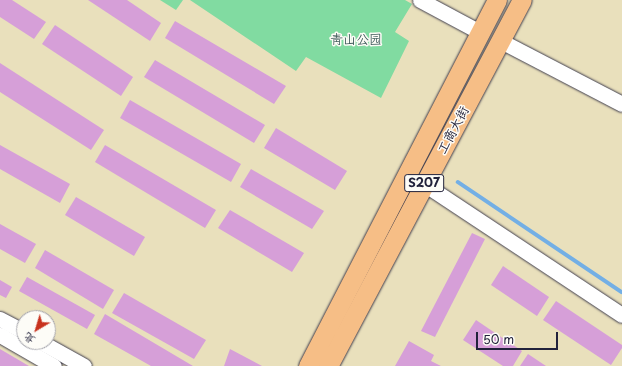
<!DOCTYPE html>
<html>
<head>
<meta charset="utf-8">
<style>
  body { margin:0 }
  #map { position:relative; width:622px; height:366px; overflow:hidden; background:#e9e0bc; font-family:"Playpen Sans","LXGW WenKai TC",sans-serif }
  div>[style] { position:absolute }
  .green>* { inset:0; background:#81dba1 }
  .stream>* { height:3.5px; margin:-1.75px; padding:0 1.75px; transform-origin:1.75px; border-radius:1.75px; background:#73afe5 }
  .building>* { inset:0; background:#d69fd8 }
  .roads { filter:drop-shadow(0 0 1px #403e4e) drop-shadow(0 0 1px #403e4e) }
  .minor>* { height:15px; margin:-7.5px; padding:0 7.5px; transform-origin:7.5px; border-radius:7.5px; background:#fff }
  .major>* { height:19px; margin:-9.5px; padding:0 9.5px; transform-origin:9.5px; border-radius:9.5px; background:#f6be86 }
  span { translate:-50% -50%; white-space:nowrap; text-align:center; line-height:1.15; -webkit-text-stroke:3px #fdfcf7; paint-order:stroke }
  .shield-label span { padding:1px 3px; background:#fdfcf7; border:1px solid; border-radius:3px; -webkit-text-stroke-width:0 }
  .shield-label { font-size:12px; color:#22223b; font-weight:700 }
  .park-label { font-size:13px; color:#3e5a5a }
  .street-label { font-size:13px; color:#22223b }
  .north { position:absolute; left:16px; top:310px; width:40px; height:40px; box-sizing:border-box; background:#fdfcf7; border:1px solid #a5a5ac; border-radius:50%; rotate:218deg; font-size:11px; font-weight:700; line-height:16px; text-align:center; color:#22223b }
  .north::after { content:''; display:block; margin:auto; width:14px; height:18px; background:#c8321e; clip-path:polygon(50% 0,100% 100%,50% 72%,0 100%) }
  .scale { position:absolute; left:476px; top:332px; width:82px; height:18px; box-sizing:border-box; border:2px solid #22223b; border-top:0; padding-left:5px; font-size:12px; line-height:14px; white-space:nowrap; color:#22223b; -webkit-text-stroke:3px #fdfcf7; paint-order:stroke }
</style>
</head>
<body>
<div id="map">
  <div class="green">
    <i style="clip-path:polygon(160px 0,183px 0,176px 10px)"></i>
    <i style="clip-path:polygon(190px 0,405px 0,412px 4px,395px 32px,409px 41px,381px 98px,306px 57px,296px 71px)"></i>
  </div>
  <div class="stream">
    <i style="left:458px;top:182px;width:197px;rotate:33.9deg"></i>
  </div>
  <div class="building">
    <i style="clip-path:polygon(0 0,12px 0,46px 22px,34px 39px,0 17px)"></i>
    <i style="clip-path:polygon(88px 0,127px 0,161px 23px,150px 41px)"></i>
    <i style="clip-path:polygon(175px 21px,286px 86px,274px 104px,165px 38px)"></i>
    <i style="clip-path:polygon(55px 25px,133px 77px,121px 96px,42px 44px)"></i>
    <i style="clip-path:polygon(155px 60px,265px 125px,254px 143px,144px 77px)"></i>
    <i style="clip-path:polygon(0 63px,104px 130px,91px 150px,0 92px)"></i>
    <i style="clip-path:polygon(130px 100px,241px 164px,231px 182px,120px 118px)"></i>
    <i style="clip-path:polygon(276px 128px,347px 171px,335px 190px,264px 148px)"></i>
    <i style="clip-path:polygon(0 145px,70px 184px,60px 203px,0 169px)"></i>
    <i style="clip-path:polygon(105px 145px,216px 210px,205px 228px,95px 162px)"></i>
    <i style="clip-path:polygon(251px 169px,324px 211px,312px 229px,240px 187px)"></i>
    <i style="clip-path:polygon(76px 197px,145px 237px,134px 256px,65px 215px)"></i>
    <i style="clip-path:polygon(230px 210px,304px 253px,292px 272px,218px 228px)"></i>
    <i style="clip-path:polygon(0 224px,36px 244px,25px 263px,0 249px)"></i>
    <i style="clip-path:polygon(472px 233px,485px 239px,435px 337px,421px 331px)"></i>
    <i style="clip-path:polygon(45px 250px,114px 290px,103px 309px,35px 268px)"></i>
    <i style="clip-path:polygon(503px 266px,549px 297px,537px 316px,491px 285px)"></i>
    <i style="clip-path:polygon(27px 277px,95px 315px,87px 329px,19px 291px)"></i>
    <i style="clip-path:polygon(0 280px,12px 287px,6px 298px,0 295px)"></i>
    <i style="clip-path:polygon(124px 293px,206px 340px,194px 359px,112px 313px)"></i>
    <i style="clip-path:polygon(556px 301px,622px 345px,622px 348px,611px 365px,543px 320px)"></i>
    <i style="clip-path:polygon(105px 314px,193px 366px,151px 366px,94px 334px)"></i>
    <i style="clip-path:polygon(476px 320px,522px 351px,513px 366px,503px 366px,463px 340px)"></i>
    <i style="clip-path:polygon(409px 341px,434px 355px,431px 361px,441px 366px,395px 366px)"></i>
    <i style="clip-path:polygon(0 349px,29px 366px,0 366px)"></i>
    <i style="clip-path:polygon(230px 349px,262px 366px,224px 366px)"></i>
    <i style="clip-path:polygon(528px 354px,546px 366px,520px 366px)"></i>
  </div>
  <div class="roads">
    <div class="minor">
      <i style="left:420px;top:0;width:68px;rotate:28.1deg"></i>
      <i style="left:501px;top:41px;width:136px;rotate:27.5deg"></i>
      <i style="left:424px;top:184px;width:237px;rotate:33.5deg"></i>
      <i style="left:0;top:319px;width:27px;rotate:28deg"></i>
      <i style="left:0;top:335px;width:62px;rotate:29.9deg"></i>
      <i style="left:41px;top:342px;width:49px;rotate:29.2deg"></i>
    </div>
    <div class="major">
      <i style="left:308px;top:366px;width:412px;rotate:-62.7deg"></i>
      <i style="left:328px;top:366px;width:414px;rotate:-62.1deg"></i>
    </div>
  </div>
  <div class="shield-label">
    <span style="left:424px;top:183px">S207</span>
  </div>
  <div class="park-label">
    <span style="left:356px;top:39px">青山公园</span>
  </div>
  <div class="street-label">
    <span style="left:453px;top:130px;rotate:-62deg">工商大街</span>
  </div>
  <div class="north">北</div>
  <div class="scale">50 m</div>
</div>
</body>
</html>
